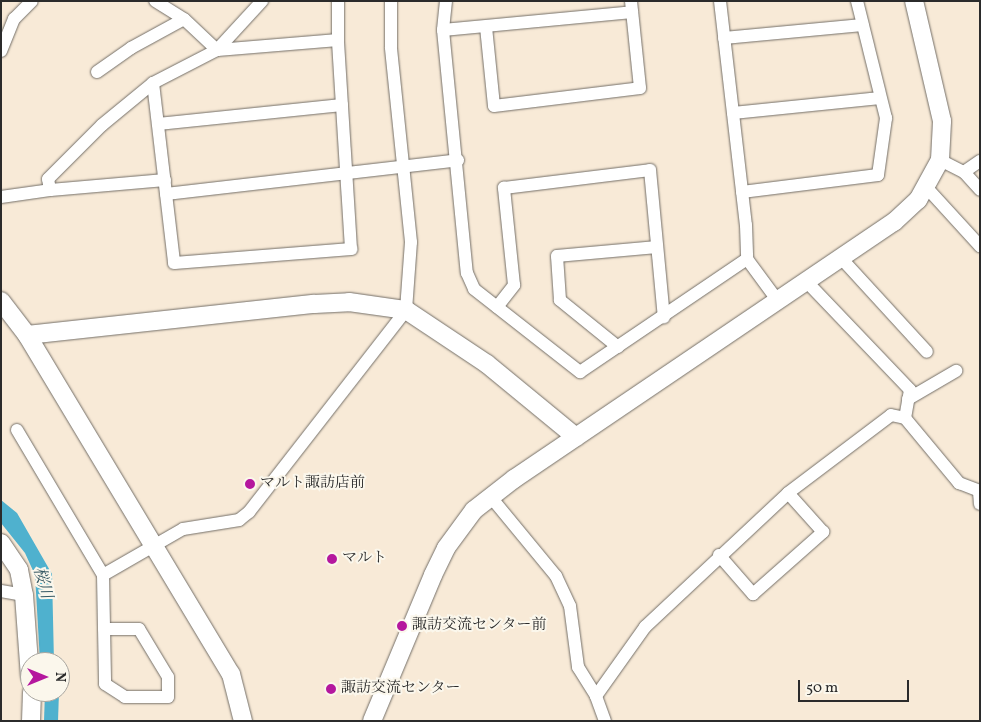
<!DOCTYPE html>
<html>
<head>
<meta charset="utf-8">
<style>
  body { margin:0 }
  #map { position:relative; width:981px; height:722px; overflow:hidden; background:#f8ead7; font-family:Vollkorn,"Noto Serif JP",serif }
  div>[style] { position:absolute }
  .water>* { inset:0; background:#4fb1ce }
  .roads { filter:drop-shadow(0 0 1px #736e67) drop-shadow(0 0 1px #736e67) }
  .street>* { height:12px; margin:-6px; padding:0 6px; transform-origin:6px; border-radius:6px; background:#fff }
  .secondary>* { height:18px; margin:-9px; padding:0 9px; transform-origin:9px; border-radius:9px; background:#fff }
  .dots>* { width:14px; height:14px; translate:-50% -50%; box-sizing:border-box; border:2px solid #fbf7ec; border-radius:50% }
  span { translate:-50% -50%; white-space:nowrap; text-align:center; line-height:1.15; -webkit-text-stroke:4px #fbf7ec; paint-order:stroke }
  .poi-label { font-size:15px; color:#2b2b2b }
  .left { translate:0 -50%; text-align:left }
  .water-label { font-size:16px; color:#385a64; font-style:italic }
  .frame { position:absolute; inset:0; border:2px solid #2b2b2b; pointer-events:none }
  .north { position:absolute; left:20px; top:652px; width:50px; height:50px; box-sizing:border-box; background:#fbf7ec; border:1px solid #a8a59f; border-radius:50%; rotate:90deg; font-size:14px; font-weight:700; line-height:20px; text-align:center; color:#2b2b2b }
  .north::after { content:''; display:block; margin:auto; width:18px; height:22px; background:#b5179e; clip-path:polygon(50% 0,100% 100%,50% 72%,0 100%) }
  .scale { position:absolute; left:798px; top:680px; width:111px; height:22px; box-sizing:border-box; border:2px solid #2b2b2b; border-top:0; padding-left:6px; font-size:15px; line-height:18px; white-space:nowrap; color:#2b2b2b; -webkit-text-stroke:4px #fbf7ec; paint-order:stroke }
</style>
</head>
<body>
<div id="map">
  <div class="water">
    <i style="clip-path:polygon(1px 500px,17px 513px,52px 574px,54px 662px,40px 662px,35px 575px,25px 553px,1px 523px)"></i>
    <i style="clip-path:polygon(45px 692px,59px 692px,58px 721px,44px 721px)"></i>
  </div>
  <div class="roads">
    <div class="street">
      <i style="left:338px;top:1px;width:39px;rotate:90deg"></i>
      <i style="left:446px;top:1px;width:29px;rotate:96deg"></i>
      <i style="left:443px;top:30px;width:244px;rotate:84.4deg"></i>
      <i style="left:467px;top:273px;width:17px;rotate:66deg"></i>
      <i style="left:474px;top:289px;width:135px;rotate:38.1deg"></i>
      <i style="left:580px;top:372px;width:202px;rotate:-34.1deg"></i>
      <i style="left:720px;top:1px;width:226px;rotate:83.4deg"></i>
      <i style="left:746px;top:225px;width:34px;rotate:88deg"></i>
      <i style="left:747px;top:259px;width:52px;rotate:53.6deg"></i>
      <i style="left:486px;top:27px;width:79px;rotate:84.2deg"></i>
      <i style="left:494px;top:106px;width:147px;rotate:-7deg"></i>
      <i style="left:640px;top:88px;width:87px;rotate:-95.9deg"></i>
      <i style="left:443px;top:30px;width:190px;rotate:-5.4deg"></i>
      <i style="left:724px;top:38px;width:139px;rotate:-5.4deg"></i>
      <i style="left:1px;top:51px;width:35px;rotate:-68deg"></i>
      <i style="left:14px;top:19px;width:25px;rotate:-45deg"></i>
      <i style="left:97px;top:72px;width:42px;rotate:-35.2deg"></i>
      <i style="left:131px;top:48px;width:60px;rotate:-28.7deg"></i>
      <i style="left:184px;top:19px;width:34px;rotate:-148deg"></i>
      <i style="left:153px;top:83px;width:181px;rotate:83.3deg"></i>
      <i style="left:174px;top:263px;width:178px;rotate:-4.5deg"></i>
      <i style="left:351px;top:249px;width:209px;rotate:-93.6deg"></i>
      <i style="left:338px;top:40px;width:121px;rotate:175.3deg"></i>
      <i style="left:217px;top:50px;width:45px;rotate:-136.8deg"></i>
      <i style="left:733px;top:113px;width:148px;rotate:-5.8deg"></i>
      <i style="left:158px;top:124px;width:185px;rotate:-5.9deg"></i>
      <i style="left:940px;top:160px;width:27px;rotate:27deg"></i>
      <i style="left:964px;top:172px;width:24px;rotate:48deg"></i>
      <i style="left:964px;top:172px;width:19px;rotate:-35deg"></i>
      <i style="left:165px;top:180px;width:115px;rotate:175deg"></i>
      <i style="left:50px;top:190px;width:11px;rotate:-100deg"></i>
      <i style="left:48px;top:179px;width:76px;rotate:-45deg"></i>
      <i style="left:102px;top:125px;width:66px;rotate:-39.5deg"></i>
      <i style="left:153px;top:83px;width:72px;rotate:-27.3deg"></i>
      <i style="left:217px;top:50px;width:67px;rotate:-47.4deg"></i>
      <i style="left:927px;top:188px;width:79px;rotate:47.6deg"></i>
      <i style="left:742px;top:192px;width:137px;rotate:-7.1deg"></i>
      <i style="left:878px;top:175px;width:58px;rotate:-82deg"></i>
      <i style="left:886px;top:118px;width:121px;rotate:-103.9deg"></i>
      <i style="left:166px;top:194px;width:294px;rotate:-6.6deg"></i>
      <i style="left:1px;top:197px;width:49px;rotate:-8.1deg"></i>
      <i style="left:841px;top:258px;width:127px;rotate:47.5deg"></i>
      <i style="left:806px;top:281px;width:151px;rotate:46.3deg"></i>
      <i style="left:910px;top:390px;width:28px;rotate:100deg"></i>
      <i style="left:497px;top:307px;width:28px;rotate:-52deg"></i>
      <i style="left:514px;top:285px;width:98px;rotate:-95.9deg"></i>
      <i style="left:504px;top:188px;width:147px;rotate:-7deg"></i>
      <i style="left:650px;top:170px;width:148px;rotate:84.6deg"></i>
      <i style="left:618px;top:347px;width:75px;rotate:-141deg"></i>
      <i style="left:560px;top:300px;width:44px;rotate:-93.9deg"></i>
      <i style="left:557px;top:256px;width:100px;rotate:-5.1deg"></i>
      <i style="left:908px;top:399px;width:56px;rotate:-30.3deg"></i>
      <i style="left:17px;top:430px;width:169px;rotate:59.3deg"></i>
      <i style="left:103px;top:575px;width:92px;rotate:-29.9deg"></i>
      <i style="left:183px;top:529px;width:57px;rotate:-9.1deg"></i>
      <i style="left:239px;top:520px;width:13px;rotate:-39deg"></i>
      <i style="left:249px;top:512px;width:256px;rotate:-52.1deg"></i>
      <i style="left:406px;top:310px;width:68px;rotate:-85.8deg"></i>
      <i style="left:411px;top:242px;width:196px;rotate:-95.9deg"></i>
      <i style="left:391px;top:47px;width:46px;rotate:-90deg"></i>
      <i style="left:979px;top:491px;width:13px;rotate:86deg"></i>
      <i style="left:490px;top:496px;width:104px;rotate:50.5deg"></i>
      <i style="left:556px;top:576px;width:33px;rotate:65deg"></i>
      <i style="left:570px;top:606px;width:62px;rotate:82.5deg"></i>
      <i style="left:578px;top:667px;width:34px;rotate:58deg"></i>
      <i style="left:719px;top:555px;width:52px;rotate:48.9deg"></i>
      <i style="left:753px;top:594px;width:94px;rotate:-41.5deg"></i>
      <i style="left:823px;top:532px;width:52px;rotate:-131.9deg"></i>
      <i style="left:103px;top:575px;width:109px;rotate:88.9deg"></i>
      <i style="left:105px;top:684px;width:24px;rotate:33deg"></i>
      <i style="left:125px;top:697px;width:43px"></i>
      <i style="left:168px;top:697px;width:20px;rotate:-90deg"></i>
      <i style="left:168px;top:677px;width:56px;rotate:-121.1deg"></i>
      <i style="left:139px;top:629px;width:35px;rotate:180deg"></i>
      <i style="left:1px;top:591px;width:23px;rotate:10deg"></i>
      <i style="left:605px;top:721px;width:27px;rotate:-110deg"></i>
      <i style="left:596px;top:696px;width:85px;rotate:-54.6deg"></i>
      <i style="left:645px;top:627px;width:196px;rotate:-43.1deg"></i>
      <i style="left:788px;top:493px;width:129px;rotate:-37.1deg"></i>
      <i style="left:891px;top:415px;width:14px;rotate:12deg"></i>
      <i style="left:905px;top:418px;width:85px;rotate:50.3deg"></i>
      <i style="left:959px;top:483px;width:22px;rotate:21deg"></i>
    </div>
    <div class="secondary">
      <i style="left:1px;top:301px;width:43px;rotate:52.6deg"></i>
      <i style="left:27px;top:335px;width:396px;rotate:59deg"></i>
      <i style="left:231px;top:674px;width:49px;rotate:75.7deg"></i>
      <i style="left:27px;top:335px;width:289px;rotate:-6.2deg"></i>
      <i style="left:314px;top:304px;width:35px;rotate:-3deg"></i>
      <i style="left:349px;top:302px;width:58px;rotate:8deg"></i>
      <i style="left:406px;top:310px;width:97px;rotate:33.7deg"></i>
      <i style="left:487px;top:364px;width:115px;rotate:39.4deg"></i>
      <i style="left:1px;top:543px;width:32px;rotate:56deg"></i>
      <i style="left:19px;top:570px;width:25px;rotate:79deg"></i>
      <i style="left:24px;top:595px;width:81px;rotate:85.8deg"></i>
      <i style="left:31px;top:721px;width:29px;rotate:-88deg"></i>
      <i style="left:372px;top:721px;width:158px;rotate:-67.3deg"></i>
      <i style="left:433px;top:575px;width:30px;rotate:-64deg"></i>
      <i style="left:446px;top:548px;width:47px;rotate:-53.6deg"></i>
      <i style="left:474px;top:510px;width:51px;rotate:-37.8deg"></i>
      <i style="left:514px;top:479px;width:459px;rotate:-34.1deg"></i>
      <i style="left:894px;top:222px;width:33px;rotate:-43deg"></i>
      <i style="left:918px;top:200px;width:46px;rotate:-61.2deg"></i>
      <i style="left:940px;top:160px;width:39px;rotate:-87deg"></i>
      <i style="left:942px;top:121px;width:123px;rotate:-103.1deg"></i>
    </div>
  </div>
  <div class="dots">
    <i style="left:250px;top:484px;background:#b5179e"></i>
    <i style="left:332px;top:559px;background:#b5179e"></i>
    <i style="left:402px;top:626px;background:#b5179e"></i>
    <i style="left:331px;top:689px;background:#b5179e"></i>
  </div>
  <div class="poi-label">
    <span class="left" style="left:260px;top:484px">マルト諏訪店前</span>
    <span class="left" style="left:342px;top:559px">マルト</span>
    <span class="left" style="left:412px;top:626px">諏訪交流センター前</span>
    <span class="left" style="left:341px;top:689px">諏訪交流センター</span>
  </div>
  <div class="water-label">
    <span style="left:42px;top:583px;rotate:74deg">桜川</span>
  </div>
  <div class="frame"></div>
  <div class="north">N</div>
  <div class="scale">50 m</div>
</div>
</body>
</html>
